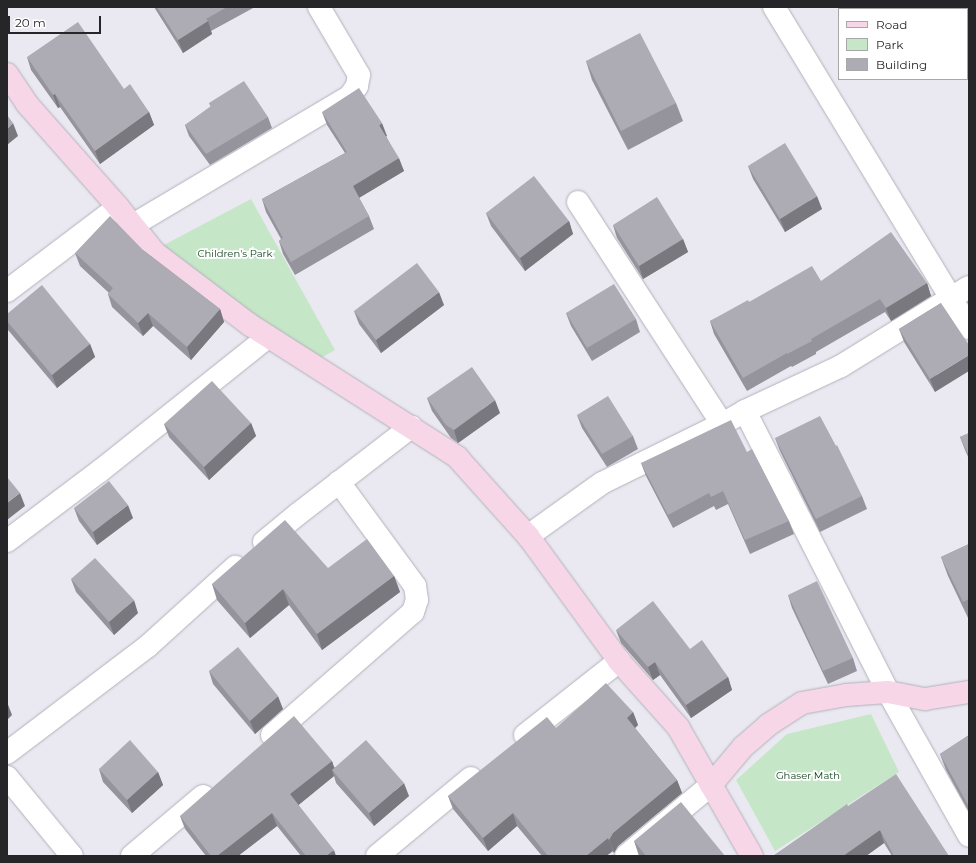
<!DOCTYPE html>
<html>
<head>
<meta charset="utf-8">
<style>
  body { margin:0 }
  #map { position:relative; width:976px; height:863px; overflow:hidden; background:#eae9f2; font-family:Montserrat,sans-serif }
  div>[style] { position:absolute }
  .green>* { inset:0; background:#c6e6c8 }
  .roads { filter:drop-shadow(0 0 1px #b2b1ba) drop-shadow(0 0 1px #b2b1ba) }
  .street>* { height:22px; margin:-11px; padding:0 11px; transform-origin:11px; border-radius:11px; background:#fff }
  .secondary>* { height:22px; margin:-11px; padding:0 11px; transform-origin:11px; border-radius:11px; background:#f6d6e7 }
  .wall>* { inset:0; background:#95949c }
  .shaded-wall>* { inset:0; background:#79787f }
  .building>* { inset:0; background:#adacb5 }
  span { translate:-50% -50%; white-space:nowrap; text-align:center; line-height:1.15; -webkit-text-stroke:3.5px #fff; paint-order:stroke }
  .park-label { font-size:10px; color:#12441c }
  .frame { position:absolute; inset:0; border:8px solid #262629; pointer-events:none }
  .legend { position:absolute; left:838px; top:8px; width:130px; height:72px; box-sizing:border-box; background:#fff; border:1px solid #a8a8a9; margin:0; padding:5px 7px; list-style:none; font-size:12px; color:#262629 }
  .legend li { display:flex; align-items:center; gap:8px; height:20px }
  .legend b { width:20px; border:1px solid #a8a8a9 }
  .scale { position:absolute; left:8px; top:16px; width:93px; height:18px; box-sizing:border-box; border:2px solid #262629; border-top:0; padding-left:5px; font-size:12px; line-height:14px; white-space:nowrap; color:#262629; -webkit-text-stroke:3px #fff; paint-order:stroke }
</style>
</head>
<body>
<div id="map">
  <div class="green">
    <i style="clip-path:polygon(251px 199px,335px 350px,319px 359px,257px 322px,160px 247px)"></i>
    <i style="clip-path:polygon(871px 714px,899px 772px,775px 851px,736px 780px,787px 734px)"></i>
  </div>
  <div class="roads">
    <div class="street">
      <i style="left:774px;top:7px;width:376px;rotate:58.7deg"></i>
      <i style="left:578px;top:202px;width:265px;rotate:57deg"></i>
      <i style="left:133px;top:225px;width:252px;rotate:-30.7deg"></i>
      <i style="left:350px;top:96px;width:12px;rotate:-55deg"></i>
      <i style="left:357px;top:86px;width:11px;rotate:-80deg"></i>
      <i style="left:359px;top:75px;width:79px;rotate:-120.5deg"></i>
      <i style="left:7px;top:291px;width:139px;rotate:-37.1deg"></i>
      <i style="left:745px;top:411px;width:315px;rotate:63deg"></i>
      <i style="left:888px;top:692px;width:165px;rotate:60.6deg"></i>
      <i style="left:528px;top:536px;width:91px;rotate:-35.6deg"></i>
      <i style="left:602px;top:483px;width:134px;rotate:-26.2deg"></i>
      <i style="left:722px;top:424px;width:26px;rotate:-29deg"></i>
      <i style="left:745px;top:411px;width:106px;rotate:-25.1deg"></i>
      <i style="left:841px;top:366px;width:150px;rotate:-31.7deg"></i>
      <i style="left:7px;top:541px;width:116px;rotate:-37deg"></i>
      <i style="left:100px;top:471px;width:215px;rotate:-38.6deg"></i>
      <i style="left:264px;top:542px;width:44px;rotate:-39.5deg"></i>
      <i style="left:298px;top:514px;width:143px;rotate:-37.6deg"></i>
      <i style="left:272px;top:735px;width:187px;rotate:-41.1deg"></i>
      <i style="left:413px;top:612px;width:13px;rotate:-72deg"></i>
      <i style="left:417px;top:600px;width:14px;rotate:-98deg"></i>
      <i style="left:415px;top:586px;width:129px;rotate:-126.2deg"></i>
      <i style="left:525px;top:735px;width:120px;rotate:-38.2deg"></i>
      <i style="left:7px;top:753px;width:177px;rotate:-37.2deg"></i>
      <i style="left:148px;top:646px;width:118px;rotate:-42.2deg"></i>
      <i style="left:7px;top:777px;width:102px;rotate:50.6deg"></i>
      <i style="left:132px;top:856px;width:93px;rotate:-40.2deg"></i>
      <i style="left:377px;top:856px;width:122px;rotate:-39.7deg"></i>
      <i style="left:626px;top:856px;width:111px;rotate:-39.9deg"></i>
    </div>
    <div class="secondary">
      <i style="left:7px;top:74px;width:36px;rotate:56deg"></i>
      <i style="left:27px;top:104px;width:137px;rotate:48.5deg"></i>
      <i style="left:118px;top:207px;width:59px;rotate:51.2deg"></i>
      <i style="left:155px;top:253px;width:119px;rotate:37.2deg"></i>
      <i style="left:250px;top:325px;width:246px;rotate:32.5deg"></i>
      <i style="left:457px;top:457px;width:106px;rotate:48.1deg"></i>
      <i style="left:528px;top:536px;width:155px;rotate:53.9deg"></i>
      <i style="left:619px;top:661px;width:89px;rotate:48.2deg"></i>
      <i style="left:678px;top:727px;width:149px;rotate:60.2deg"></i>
      <i style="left:711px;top:785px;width:50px;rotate:-49.9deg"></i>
      <i style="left:743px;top:747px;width:33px;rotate:-41deg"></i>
      <i style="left:768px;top:725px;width:40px;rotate:-32.9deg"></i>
      <i style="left:802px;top:703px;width:45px;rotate:-10.3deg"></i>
      <i style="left:846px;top:695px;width:42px;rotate:-4.1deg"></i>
      <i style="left:888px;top:692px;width:38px;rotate:11deg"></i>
      <i style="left:925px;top:699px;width:45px;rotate:-9deg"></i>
    </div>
  </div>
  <div class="wall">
    <i style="clip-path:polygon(154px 7px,255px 7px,211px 31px,212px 34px,183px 53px)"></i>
    <i style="clip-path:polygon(27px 57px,124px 89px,149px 112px,154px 125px,100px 164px,60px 107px,58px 108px,31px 70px)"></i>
    <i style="clip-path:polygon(586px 61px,676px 103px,683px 121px,628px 150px,592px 80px)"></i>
    <i style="clip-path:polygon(209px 103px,268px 117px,272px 128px,210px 165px,189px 136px,185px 125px,211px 107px)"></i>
    <i style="clip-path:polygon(322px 112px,387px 136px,386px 136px,404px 171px,359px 198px,369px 216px,374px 229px,295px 275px,283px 254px,279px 241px,281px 239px,266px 212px,262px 199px,345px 153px,327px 125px)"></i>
    <i style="clip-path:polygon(748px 166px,822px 209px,785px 232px,753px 179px)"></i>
    <i style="clip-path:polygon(486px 213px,569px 221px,573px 234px,525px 271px,491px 226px)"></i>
    <i style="clip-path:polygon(613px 225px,683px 239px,688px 252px,643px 279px,617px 238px)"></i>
    <i style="clip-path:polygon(143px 250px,220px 309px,224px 322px,191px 360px,153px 326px,143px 336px,112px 307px,108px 294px,109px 293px,80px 266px,75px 253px)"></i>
    <i style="clip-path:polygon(821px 281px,927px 283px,931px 296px,891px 321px,885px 312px,816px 352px,816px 354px,792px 367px,791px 366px,747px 391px,714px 334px,710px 321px,749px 302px)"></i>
    <i style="clip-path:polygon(941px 303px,935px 392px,904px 342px,899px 329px)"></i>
    <i style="clip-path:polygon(444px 305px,381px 353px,359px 324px,354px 311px)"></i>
    <i style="clip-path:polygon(566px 313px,636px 319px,640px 332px,592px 361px,571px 326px)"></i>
    <i style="clip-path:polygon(7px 314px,90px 344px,95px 357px,57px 388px,8px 330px,7px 326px)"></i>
    <i style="clip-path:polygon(427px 398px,500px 413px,458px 443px,451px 438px,432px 411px)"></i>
    <i style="clip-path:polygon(577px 415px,633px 436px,638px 449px,607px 467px,582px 428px)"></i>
    <i style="clip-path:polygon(251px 423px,256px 436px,209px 480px,169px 437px,164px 424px)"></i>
    <i style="clip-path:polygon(969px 433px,969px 459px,965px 450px,960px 437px)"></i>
    <i style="clip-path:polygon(775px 438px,862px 496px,867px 509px,820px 532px,780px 451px)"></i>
    <i style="clip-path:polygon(747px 452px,789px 521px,794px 534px,750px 554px,728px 504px,716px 510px,714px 506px,673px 528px,646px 476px,641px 463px)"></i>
    <i style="clip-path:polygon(74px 508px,133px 518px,97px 545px,79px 521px)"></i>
    <i style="clip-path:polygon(969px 544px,969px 620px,948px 576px,941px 557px)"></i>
    <i style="clip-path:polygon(328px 568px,394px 576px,400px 592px,322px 650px,289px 605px,250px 638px,217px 600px,212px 584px)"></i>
    <i style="clip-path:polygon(71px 579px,138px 613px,114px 635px,76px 592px)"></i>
    <i style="clip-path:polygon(788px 595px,853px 658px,857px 671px,828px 684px,792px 608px)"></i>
    <i style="clip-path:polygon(616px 630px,728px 677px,732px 690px,691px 718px,660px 675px,653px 680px,621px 643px)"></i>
    <i style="clip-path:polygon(209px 671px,283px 709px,255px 734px,213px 684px)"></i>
    <i style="clip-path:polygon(633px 712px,638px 725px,635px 728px,677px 780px,682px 793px,618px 846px,614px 853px,613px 851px,606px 856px,542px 856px,517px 826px,488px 851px,453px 809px,448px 796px,556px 728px)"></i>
    <i style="clip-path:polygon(969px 735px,969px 812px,946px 770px,940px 754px)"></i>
    <i style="clip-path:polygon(332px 761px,334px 767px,409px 796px,374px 826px,336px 783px,334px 776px,298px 805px,336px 856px,301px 856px,277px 826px,238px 856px,206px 856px,185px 829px,180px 816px)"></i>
    <i style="clip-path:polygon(99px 769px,158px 772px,163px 785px,132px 813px,103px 782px)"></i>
    <i style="clip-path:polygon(848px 806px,949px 856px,892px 856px,884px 843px,866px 856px,773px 856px)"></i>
    <i style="clip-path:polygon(634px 841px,725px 856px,639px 856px)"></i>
  </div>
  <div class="shaded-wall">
    <i style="clip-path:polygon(208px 21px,212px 34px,183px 53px,178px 40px)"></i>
    <i style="clip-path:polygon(55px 94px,60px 107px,58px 108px,53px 95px)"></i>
    <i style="clip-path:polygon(149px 112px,154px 125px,100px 164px,95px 151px)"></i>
    <i style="clip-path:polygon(13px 123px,18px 136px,7px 145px,7px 129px)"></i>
    <i style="clip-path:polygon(382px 123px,387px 136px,383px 138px,379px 125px)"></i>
    <i style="clip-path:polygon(399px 158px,404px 171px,357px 199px,353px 186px)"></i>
    <i style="clip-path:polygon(817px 196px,822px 209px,785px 232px,780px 219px)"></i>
    <i style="clip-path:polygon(569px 221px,573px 234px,525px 271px,520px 258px)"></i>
    <i style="clip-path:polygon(683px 239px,688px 252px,643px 279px,639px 266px)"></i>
    <i style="clip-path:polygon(927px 283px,931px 296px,891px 321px,886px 308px)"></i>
    <i style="clip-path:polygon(439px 292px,444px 305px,381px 353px,376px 340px)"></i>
    <i style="clip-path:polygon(220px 309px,224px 322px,191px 360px,187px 347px)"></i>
    <i style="clip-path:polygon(148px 313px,153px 326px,143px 336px,138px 323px)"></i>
    <i style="clip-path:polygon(90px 344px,95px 357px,57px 388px,52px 375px)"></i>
    <i style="clip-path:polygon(969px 355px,969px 371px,935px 392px,930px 379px)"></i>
    <i style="clip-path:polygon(495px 400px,500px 413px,458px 443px,454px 430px)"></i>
    <i style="clip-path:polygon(251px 423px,256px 436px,209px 480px,204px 467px)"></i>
    <i style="clip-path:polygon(20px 493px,25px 506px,7px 520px,7px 503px)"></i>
    <i style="clip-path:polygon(128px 505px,133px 518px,97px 545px,93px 532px)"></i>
    <i style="clip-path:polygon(394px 576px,400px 592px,322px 650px,317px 634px)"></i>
    <i style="clip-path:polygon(283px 589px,289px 605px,250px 638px,245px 623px)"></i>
    <i style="clip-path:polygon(134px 600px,138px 613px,114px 635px,109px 622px)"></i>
    <i style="clip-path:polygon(655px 662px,660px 675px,653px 680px,648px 667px)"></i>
    <i style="clip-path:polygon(728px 677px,732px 690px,691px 718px,686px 705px)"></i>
    <i style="clip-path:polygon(278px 696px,283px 709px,255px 734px,250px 721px)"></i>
    <i style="clip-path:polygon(7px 702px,12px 715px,7px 720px)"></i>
    <i style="clip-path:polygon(633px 712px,638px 725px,632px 731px,627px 718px)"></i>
    <i style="clip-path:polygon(332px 761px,336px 774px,332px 770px,334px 776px,295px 808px,290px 794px)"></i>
    <i style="clip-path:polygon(158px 772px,163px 785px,132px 813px,127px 800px)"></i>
    <i style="clip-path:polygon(677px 780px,682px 793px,618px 846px,614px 853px,609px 840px,613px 833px)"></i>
    <i style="clip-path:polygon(404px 783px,409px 796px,374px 826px,369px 813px)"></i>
    <i style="clip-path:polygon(272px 813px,277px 826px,238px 856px,217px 856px)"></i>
    <i style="clip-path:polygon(513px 813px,517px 826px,488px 851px,483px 838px)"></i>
    <i style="clip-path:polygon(880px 830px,884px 843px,866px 856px,843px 856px)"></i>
    <i style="clip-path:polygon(608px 838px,613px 851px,606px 856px,586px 856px)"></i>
    <i style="clip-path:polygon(334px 850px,336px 856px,326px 856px)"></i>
  </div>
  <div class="building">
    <i style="clip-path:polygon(157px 7px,227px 7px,206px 19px,208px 21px,178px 40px)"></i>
    <i style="clip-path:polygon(78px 22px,124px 89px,130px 84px,149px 112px,95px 151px,55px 94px,53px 95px,27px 57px)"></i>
    <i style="clip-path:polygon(640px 33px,676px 103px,621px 131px,586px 61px)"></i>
    <i style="clip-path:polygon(244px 81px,268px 117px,206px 154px,185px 125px,211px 106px,209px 103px)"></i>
    <i style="clip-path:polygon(359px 88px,382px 123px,379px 125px,399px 158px,353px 186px,369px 216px,291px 262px,279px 241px,283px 238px,262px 199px,347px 152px,322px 112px)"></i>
    <i style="clip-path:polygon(7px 115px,13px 123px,7px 129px)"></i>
    <i style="clip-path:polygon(785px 143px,817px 196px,780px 219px,748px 166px)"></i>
    <i style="clip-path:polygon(534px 176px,569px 221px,520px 258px,486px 213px)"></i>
    <i style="clip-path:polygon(657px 197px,683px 239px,639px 266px,613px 225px)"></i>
    <i style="clip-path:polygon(110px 216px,143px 250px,220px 309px,187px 347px,148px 313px,138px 323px,108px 294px,113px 288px,75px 253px)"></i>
    <i style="clip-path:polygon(891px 232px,927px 283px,886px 308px,880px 299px,811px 339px,812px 341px,787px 354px,787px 353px,743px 378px,710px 321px,748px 300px,749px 302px,812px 266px,821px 281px)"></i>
    <i style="clip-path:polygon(417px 263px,439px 292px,376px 340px,354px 311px)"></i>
    <i style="clip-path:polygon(614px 284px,636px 319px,587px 348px,566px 313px)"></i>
    <i style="clip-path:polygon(42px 285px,90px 344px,52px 375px,7px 321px,7px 314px)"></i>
    <i style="clip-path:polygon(941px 303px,969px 345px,969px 355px,930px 379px,899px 329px)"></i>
    <i style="clip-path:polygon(472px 367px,495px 400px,454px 430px,446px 425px,427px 398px)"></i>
    <i style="clip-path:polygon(212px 381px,251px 423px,204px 467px,164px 424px)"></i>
    <i style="clip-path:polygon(608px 396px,633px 436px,602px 454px,577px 415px)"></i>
    <i style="clip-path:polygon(820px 416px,836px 446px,837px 445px,862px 496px,816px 519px,775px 438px)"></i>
    <i style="clip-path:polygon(731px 420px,747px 452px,752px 449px,789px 521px,745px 540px,723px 491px,711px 497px,709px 493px,668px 515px,641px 463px)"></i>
    <i style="clip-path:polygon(969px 433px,969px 456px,960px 437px)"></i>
    <i style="clip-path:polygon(7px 477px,20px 493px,7px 503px)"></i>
    <i style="clip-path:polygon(109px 481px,128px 505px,93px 532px,74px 508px)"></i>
    <i style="clip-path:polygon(285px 520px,328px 568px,367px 539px,394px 576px,317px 634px,283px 589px,245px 623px,212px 584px)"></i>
    <i style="clip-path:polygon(969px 544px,969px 599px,963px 602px,941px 557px)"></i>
    <i style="clip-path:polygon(95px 558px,134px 600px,109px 622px,71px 579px)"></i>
    <i style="clip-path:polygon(817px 581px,853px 658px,823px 671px,788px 595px)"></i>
    <i style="clip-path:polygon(653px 601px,690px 649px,702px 640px,728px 677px,686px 705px,655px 662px,648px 667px,616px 630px)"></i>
    <i style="clip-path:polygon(238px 647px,278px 696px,250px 721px,209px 671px)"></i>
    <i style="clip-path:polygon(606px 683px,633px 712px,627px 718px,677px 780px,613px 833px,609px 840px,608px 838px,586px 856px,548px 856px,513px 813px,483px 838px,448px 796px,547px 717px,556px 728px)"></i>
    <i style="clip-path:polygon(294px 716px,332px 761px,290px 794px,334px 850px,326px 856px,306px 856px,272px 813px,217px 856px,211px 856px,180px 816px)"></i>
    <i style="clip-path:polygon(969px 735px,969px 807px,940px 754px)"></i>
    <i style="clip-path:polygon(130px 740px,158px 772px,127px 800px,99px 769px)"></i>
    <i style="clip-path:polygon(366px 740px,404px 783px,369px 813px,332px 770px)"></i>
    <i style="clip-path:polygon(896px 774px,949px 856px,894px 856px,880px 830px,843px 856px,773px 856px,847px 804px,848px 806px)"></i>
    <i style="clip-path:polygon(681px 802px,725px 856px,646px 856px,634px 841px)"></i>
  </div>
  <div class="park-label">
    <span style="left:235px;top:254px">Children's Park</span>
    <span style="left:808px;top:776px">Ghaser Math</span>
  </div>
  <div class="frame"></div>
  <ul class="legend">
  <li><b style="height:5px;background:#f6d6e7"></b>Road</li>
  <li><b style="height:11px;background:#c6e6c8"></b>Park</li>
  <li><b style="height:11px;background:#adacb5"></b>Building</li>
  </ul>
  <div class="scale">20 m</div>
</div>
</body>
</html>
